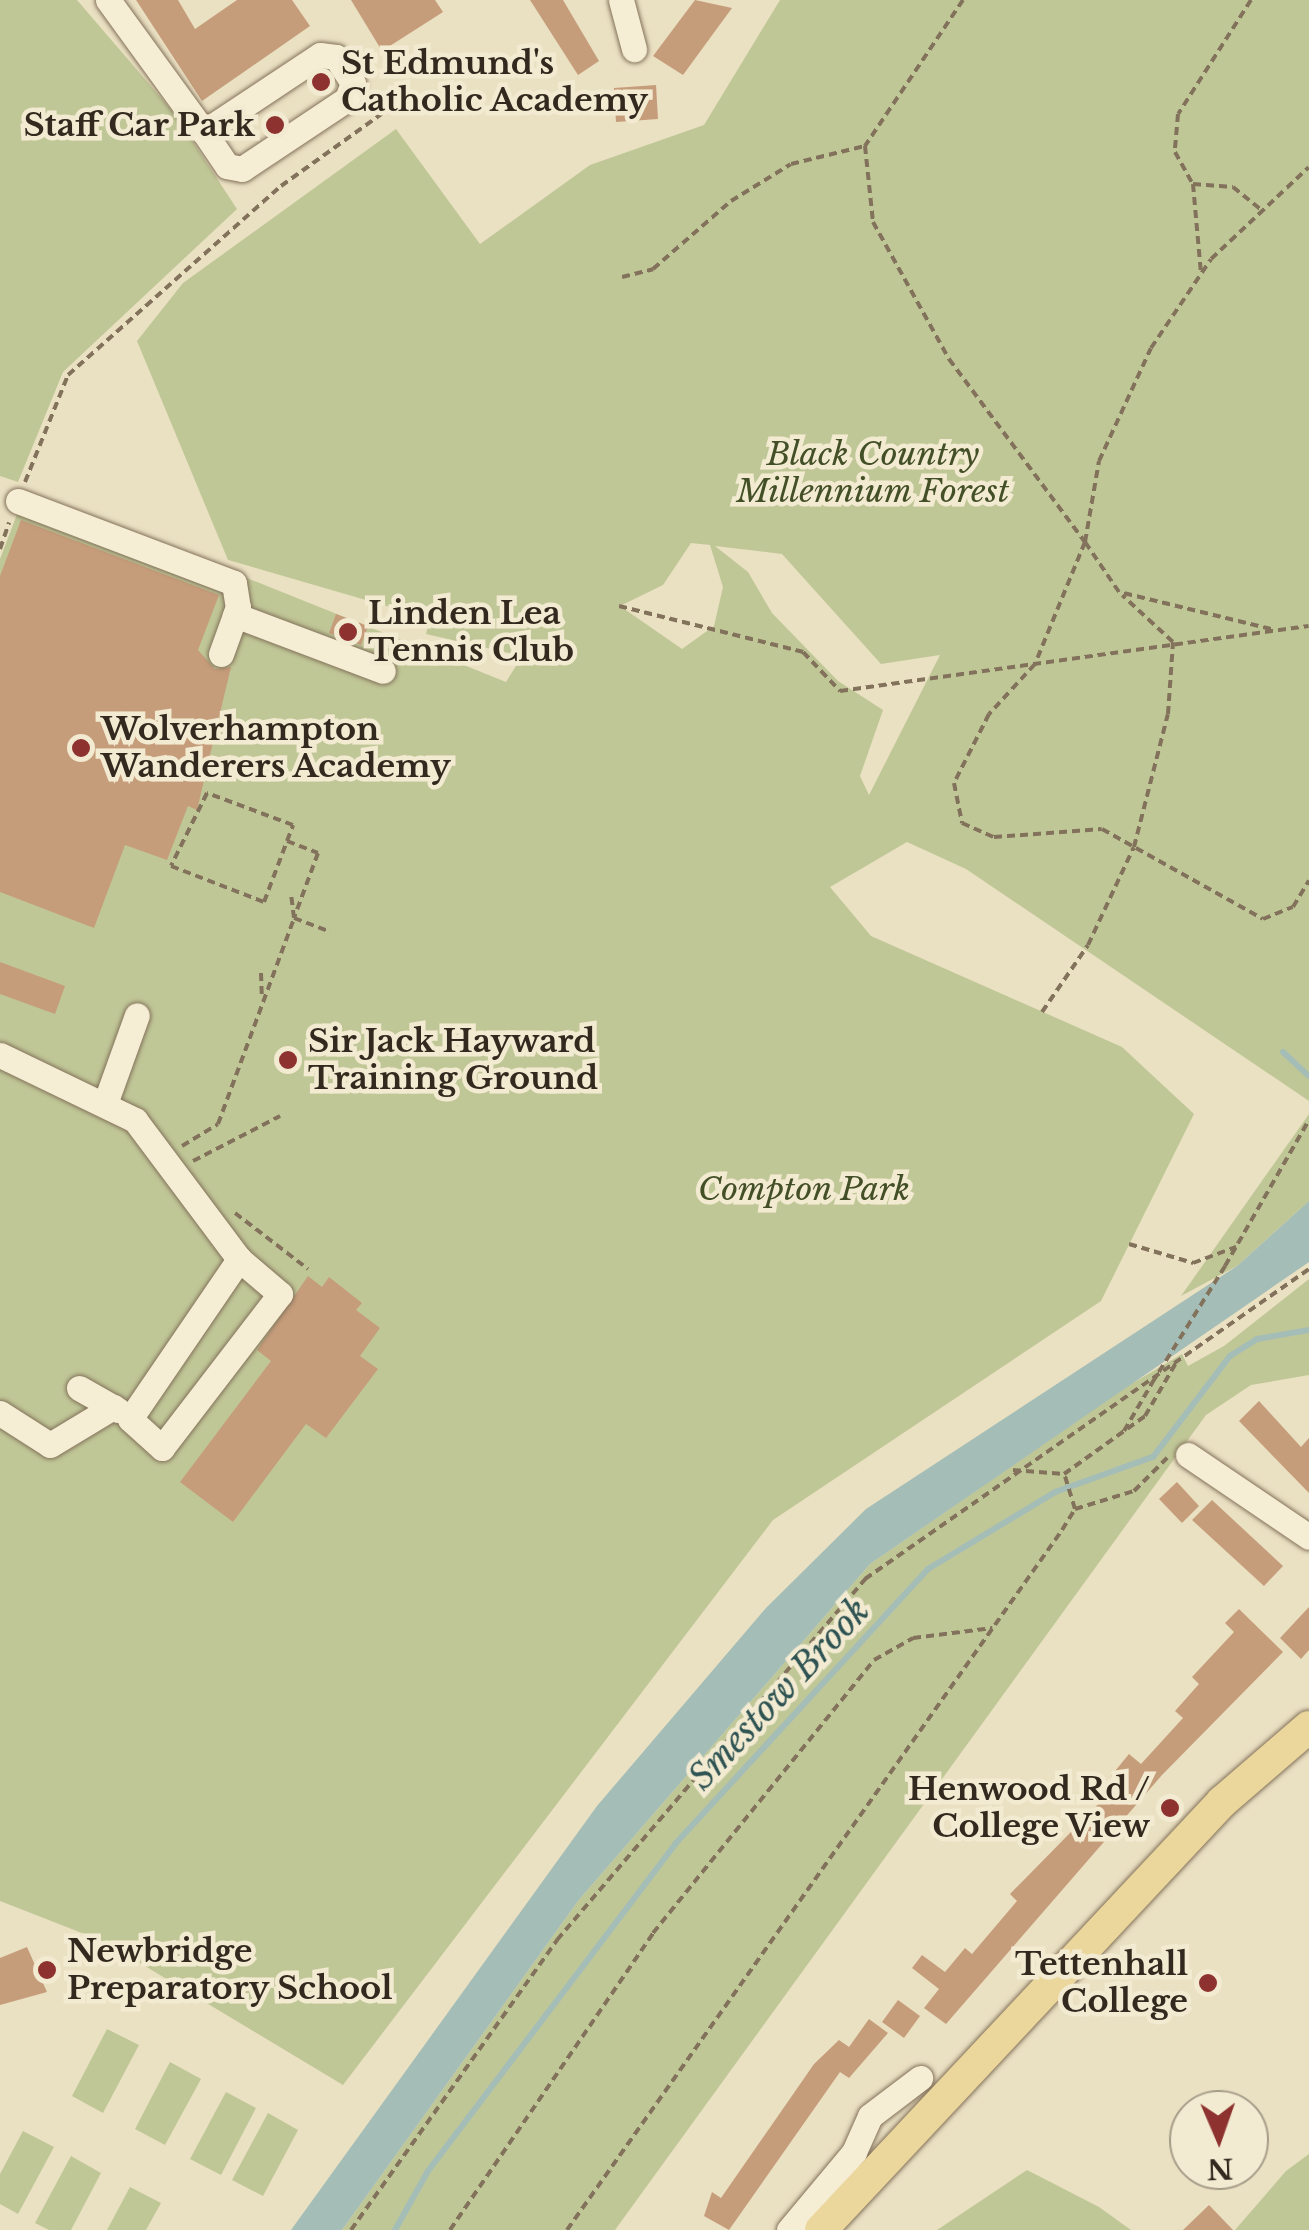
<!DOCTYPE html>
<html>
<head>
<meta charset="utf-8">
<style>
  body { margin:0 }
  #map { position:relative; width:1309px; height:2230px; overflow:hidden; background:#eae0c2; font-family:"Libre Baskerville",serif }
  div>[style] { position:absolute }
  .green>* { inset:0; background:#c0c797 }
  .water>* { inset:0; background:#a4bdb7 }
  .stream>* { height:6px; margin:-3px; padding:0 3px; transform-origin:3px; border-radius:3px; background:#a4bdb7 }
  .building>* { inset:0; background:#c69d7b }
  .path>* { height:4px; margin-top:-2px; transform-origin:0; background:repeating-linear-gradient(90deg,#83725b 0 8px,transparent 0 13px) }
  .roads { filter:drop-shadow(0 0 2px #83725b) drop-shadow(0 0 2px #83725b) }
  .minor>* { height:25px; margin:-12.5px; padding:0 12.5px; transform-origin:12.5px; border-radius:12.5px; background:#f6edd5 }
  .major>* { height:32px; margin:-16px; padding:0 16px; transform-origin:16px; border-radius:16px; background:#ebd69c }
  .path-bridge>* { height:4px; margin-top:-2px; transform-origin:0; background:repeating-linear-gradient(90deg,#83725b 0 8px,transparent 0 13px) }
  .dots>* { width:28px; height:28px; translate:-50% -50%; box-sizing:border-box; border:5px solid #f2ead1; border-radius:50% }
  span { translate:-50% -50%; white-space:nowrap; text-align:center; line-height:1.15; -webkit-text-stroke:9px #f2ead1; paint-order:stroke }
  .poi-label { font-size:32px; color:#34291e; font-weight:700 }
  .left { translate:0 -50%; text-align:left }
  .right { translate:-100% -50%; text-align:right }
  .park-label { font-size:32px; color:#434f26; font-style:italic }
  .water-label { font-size:35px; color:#2e5352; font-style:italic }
  .north { position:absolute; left:1169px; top:2090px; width:100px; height:100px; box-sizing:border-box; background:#f2ead1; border:2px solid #a69d89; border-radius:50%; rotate:178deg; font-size:28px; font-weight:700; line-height:40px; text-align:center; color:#34291e }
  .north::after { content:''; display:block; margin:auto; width:35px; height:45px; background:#8e322f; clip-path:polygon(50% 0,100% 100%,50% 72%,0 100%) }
</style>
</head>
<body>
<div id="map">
  <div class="green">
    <i style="clip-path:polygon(0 0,77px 0,174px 113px,237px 209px,63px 372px,18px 482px,0 476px)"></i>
    <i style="clip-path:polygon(evenodd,780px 0,1309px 0,1309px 1101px,966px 869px,907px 842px,830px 887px,871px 936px,1122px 1047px,1194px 1114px,1101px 1301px,773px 1520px,343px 2085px,105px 1942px,0 1901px,0 559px,19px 509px,95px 517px,506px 682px,522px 656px,426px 634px,433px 606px,390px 607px,228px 560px,137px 341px,183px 283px,396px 129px,480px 244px,590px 165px,704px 125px,780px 0,691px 543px,710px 545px,723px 587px,714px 626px,682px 649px,620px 606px,663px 585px,691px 543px,780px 0,715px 546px,782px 554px,881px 664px,940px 655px,869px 795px,860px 776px,883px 710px,838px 681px,772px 613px,748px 572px,715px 546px)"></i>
    <i style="clip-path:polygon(1309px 1114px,1309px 1201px,1237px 1266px,1181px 1296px)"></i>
    <i style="clip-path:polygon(1309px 1279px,1309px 1375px,1251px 1385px,1206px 1415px,615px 2230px,342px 2230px,578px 1901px,870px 1564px,1126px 1387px,1182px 1354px,1188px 1366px,1224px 1346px)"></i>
    <i style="clip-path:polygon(107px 2029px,139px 2045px,103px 2113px,72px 2096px)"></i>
    <i style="clip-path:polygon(170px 2062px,201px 2079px,165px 2145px,135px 2129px)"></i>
    <i style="clip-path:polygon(226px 2092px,256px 2108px,221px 2175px,190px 2159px)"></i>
    <i style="clip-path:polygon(268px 2113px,298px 2130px,263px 2196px,232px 2180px)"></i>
    <i style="clip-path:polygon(23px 2131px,54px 2147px,18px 2214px,0 2204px,0 2174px)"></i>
    <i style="clip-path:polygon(1309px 2154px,1309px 2230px,1235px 2230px,1286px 2171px)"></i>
    <i style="clip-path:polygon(71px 2156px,101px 2173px,71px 2230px,49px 2230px,35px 2223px)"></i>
    <i style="clip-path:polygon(1027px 2170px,1099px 2207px,1131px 2230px,937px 2230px)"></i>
    <i style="clip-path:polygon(130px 2187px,161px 2203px,146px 2230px,107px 2230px)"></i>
  </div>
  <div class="water">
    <i style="clip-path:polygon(1309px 1201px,1309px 1262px,870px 1564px,578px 1901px,342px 2230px,291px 2230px,597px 1806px,766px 1608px,866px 1509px,1237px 1266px)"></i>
  </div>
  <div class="stream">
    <i style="left:1283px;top:1052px;width:35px;rotate:43deg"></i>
    <i style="left:395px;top:2230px;width:68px;rotate:-60.8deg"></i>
    <i style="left:428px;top:2171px;width:411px;rotate:-52.9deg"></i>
    <i style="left:676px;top:1843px;width:372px;rotate:-47.4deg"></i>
    <i style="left:928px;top:1569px;width:149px;rotate:-31.2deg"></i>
    <i style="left:1055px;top:1492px;width:104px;rotate:-19.7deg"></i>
    <i style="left:1153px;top:1457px;width:127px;rotate:-52.7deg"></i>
    <i style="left:1230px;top:1356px;width:32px;rotate:-32deg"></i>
    <i style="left:1257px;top:1339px;width:53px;rotate:-9.8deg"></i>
  </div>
  <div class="building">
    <i style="clip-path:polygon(136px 0,178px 0,195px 29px,237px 0,292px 0,310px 26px,202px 101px)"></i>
    <i style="clip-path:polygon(351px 0,435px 0,443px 12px,382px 51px)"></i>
    <i style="clip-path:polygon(530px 0,563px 0,599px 61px,578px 75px)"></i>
    <i style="clip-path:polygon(695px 0,732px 8px,683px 75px,653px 56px)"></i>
    <i style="clip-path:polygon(656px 85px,658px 119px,616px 122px,614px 88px)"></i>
    <i style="clip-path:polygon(21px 520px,219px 595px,198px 650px,215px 669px,231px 667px,197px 810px,188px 806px,167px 860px,125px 845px,94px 928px,0 892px,0 576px)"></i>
    <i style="clip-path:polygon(336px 614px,368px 626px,361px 645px,329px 633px)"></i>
    <i style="clip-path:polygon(0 962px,65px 986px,55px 1014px,0 994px)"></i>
    <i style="clip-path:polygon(308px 1276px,322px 1287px,329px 1277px,362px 1303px,356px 1310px,380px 1328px,360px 1356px,378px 1369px,326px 1438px,306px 1424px,233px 1522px,180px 1482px,271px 1361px,257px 1350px)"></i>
    <i style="clip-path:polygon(1259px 1401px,1301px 1447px,1309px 1438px,1309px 1493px,1239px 1421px)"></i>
    <i style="clip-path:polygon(1177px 1482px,1199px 1506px,1182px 1523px,1159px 1499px)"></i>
    <i style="clip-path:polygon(1212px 1500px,1283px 1566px,1264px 1586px,1192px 1520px)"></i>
    <i style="clip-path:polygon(1309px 1607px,1309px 1650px,1301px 1659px,1280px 1638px)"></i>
    <i style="clip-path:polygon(1239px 1609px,1283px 1652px,1162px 1775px,946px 2024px,924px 2008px,939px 1989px,912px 1968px,922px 1955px,945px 1972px,965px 1948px,972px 1954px,1017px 1901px,1010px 1894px,1119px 1783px,1111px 1776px,1129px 1754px,1141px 1764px,1183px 1718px,1175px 1711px,1199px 1684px,1192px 1677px,1234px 1632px,1225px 1623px)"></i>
    <i style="clip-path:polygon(27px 1947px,47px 1992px,0 2005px,0 1958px)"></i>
    <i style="clip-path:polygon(898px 2000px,920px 2016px,904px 2038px,882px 2022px)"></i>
    <i style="clip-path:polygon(869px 2019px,888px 2033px,849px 2078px,840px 2072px,729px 2230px,704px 2216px,712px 2192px,721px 2198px,814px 2064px,839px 2040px,849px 2047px)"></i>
    <i style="clip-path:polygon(1209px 2205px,1233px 2230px,1183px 2230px)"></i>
  </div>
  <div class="path">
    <i style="left:963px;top:0;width:176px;rotate:123.9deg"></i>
    <i style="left:865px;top:146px;width:76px;rotate:84deg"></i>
    <i style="left:873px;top:222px;width:157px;rotate:61deg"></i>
    <i style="left:949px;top:359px;width:228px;rotate:53.4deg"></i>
    <i style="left:1085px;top:542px;width:132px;rotate:112.3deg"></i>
    <i style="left:1035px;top:664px;width:68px;rotate:132.6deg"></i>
    <i style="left:989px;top:714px;width:77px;rotate:116.9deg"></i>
    <i style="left:954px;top:783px;width:41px;rotate:78.7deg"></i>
    <i style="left:962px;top:823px;width:35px;rotate:24deg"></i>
    <i style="left:994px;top:837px;width:108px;rotate:-4.2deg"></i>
    <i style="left:1102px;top:829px;width:184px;rotate:29.2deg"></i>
    <i style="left:1263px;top:919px;width:32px;rotate:-22deg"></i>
    <i style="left:1293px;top:907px;width:31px;rotate:-59deg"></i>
    <i style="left:1251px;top:0;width:135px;rotate:122.6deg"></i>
    <i style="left:1178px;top:114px;width:38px;rotate:95deg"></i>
    <i style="left:1175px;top:152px;width:37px;rotate:61deg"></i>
    <i style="left:1193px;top:184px;width:40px;rotate:4.3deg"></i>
    <i style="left:1233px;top:187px;width:35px;rotate:39deg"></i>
    <i style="left:1193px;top:184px;width:90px;rotate:84.9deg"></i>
    <i style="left:622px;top:277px;width:32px;rotate:-14deg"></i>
    <i style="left:653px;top:269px;width:103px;rotate:-41.1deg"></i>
    <i style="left:731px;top:201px;width:70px;rotate:-31.7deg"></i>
    <i style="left:791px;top:164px;width:76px;rotate:-13.7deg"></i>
    <i style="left:25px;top:482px;width:115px;rotate:-68.1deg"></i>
    <i style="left:68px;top:375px;width:285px;rotate:-41.6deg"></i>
    <i style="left:281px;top:186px;width:125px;rotate:-35.6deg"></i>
    <i style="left:0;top:549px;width:28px;rotate:-71deg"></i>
    <i style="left:619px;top:606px;width:190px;rotate:14deg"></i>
    <i style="left:803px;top:652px;width:54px;rotate:46.5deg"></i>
    <i style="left:840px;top:691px;width:473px;rotate:-7.9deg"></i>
    <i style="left:1271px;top:629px;width:156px;rotate:-166.3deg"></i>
    <i style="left:1119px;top:592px;width:60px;rotate:-124.2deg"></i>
    <i style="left:1085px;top:542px;width:82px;rotate:-80.2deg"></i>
    <i style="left:1099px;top:461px;width:124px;rotate:-65.3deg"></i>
    <i style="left:1151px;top:348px;width:107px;rotate:-56deg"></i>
    <i style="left:1211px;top:259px;width:134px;rotate:-43.2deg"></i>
    <i style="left:287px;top:841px;width:17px;rotate:-69deg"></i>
    <i style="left:293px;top:825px;width:92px;rotate:-159.6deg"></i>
    <i style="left:207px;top:793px;width:81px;rotate:116.3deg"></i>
    <i style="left:171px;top:866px;width:100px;rotate:21.2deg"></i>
    <i style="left:264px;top:902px;width:65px;rotate:-69.3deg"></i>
    <i style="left:287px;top:841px;width:33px;rotate:21deg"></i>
    <i style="left:318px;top:853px;width:69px;rotate:110.3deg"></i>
    <i style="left:294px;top:918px;width:39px;rotate:21deg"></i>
    <i style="left:261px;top:973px;width:26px;rotate:88deg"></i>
    <i style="left:1042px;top:1012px;width:81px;rotate:-55.5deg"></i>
    <i style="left:1088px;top:945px;width:108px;rotate:-64.9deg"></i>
    <i style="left:1134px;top:847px;width:137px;rotate:-75.7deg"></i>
    <i style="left:1168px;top:714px;width:72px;rotate:-86deg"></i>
    <i style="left:1173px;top:642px;width:69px;rotate:-137.3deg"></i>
    <i style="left:182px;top:1146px;width:42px;rotate:-31.4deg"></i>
    <i style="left:218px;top:1124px;width:220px;rotate:-69.7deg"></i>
    <i style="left:294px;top:918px;width:26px;rotate:-97deg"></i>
    <i style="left:193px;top:1161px;width:98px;rotate:-27.3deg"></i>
    <i style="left:235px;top:1213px;width:92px;rotate:37.5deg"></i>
    <i style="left:1129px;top:1244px;width:67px;rotate:16.5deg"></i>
    <i style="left:1193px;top:1263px;width:46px;rotate:-20.4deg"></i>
    <i style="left:1225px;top:1266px;width:168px;rotate:-60.1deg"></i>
    <i style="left:1124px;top:1431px;width:56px;rotate:-59.7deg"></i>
    <i style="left:1013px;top:1470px;width:51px;rotate:4.5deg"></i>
    <i style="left:1064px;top:1474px;width:100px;rotate:-35.6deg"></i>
    <i style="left:1145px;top:1416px;width:61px;rotate:-59.7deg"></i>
    <i style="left:1075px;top:1509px;width:62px;rotate:-17deg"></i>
    <i style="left:1134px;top:1491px;width:47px;rotate:-45deg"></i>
    <i style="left:351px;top:2230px;width:356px;rotate:-54.6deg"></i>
    <i style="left:557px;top:1940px;width:475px;rotate:-49.5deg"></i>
    <i style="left:865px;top:1579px;width:542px;rotate:-34.92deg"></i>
    <i style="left:450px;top:2230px;width:360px;rotate:-55.6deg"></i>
    <i style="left:653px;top:1933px;width:351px;rotate:-51deg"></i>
    <i style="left:874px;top:1660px;width:45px;rotate:-29.4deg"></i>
    <i style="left:913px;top:1638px;width:80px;rotate:-7.2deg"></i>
    <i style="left:567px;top:2230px;width:857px;rotate:-54.73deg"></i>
    <i style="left:1062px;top:1530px;width:25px;rotate:-58deg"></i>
    <i style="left:1075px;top:1509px;width:37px;rotate:-107deg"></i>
  </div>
  <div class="roads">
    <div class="minor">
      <i style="left:108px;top:0;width:163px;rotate:54deg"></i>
      <i style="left:204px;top:132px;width:139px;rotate:-33.6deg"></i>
      <i style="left:320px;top:55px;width:16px;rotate:7deg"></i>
      <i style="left:336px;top:57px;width:31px;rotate:57deg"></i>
      <i style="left:353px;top:83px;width:17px;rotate:111deg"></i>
      <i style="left:347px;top:99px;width:126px;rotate:146.3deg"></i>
      <i style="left:242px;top:169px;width:15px;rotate:-169deg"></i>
      <i style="left:227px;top:166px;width:41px;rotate:-124.1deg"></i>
      <i style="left:621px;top:0;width:51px;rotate:75.1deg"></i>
      <i style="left:18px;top:501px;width:231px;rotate:20.8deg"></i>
      <i style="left:234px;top:583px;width:24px;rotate:81deg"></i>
      <i style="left:238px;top:607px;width:50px;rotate:109.9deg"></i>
      <i style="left:235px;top:615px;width:158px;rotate:20.7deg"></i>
      <i style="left:0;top:1055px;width:150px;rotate:25.7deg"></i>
      <i style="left:135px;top:1120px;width:174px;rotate:53.2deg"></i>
      <i style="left:239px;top:1259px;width:54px;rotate:40.5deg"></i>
      <i style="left:280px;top:1294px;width:194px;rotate:127.5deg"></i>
      <i style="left:162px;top:1448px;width:43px;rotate:-137.8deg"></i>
      <i style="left:130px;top:1419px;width:194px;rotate:-55.7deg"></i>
      <i style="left:106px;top:1101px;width:91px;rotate:-70.2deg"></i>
      <i style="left:79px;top:1388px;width:45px;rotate:29.4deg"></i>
      <i style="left:0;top:1413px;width:59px;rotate:32.6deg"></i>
      <i style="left:50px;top:1445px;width:74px;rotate:-31.1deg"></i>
      <i style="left:1188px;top:1455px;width:146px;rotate:34.1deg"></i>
      <i style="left:789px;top:2230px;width:102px;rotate:-50.2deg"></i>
      <i style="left:854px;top:2152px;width:39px;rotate:-66deg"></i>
      <i style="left:870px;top:2116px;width:63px;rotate:-37.2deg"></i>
    </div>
    <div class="major">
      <i style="left:821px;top:2230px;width:587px;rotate:-46.87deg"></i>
      <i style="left:1222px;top:1802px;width:115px;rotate:-40.8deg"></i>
    </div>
  </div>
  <div class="path-bridge">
    <i style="left:1152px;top:1383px;width:138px;rotate:-58deg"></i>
  </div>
  <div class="dots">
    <i style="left:321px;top:82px;background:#8e322f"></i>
    <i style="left:275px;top:125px;background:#8e322f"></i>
    <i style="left:348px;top:632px;background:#8e322f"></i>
    <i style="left:81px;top:748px;background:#8e322f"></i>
    <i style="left:288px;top:1060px;background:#8e322f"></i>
    <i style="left:1170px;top:1808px;background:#8e322f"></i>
    <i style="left:47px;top:1970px;background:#8e322f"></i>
    <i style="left:1208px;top:1983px;background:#8e322f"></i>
  </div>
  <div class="poi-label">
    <span class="left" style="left:341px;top:82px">St Edmund's<br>Catholic Academy</span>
    <span class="right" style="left:255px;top:125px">Staff Car Park</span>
    <span class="left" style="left:368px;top:632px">Linden Lea<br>Tennis Club</span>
    <span class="left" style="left:101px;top:748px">Wolverhampton<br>Wanderers Academy</span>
    <span class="left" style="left:308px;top:1060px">Sir Jack Hayward<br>Training Ground</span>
    <span class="right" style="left:1150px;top:1808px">Henwood Rd /<br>College View</span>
    <span class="left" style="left:67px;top:1970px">Newbridge<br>Preparatory School</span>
    <span class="right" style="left:1188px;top:1983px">Tettenhall<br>College</span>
  </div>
  <div class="park-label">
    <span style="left:873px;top:473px">Black Country<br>Millennium Forest</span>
    <span style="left:804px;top:1189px">Compton Park</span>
  </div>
  <div class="water-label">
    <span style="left:779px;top:1694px;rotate:-47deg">Smestow Brook</span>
  </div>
  <div class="north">N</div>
</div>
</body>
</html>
